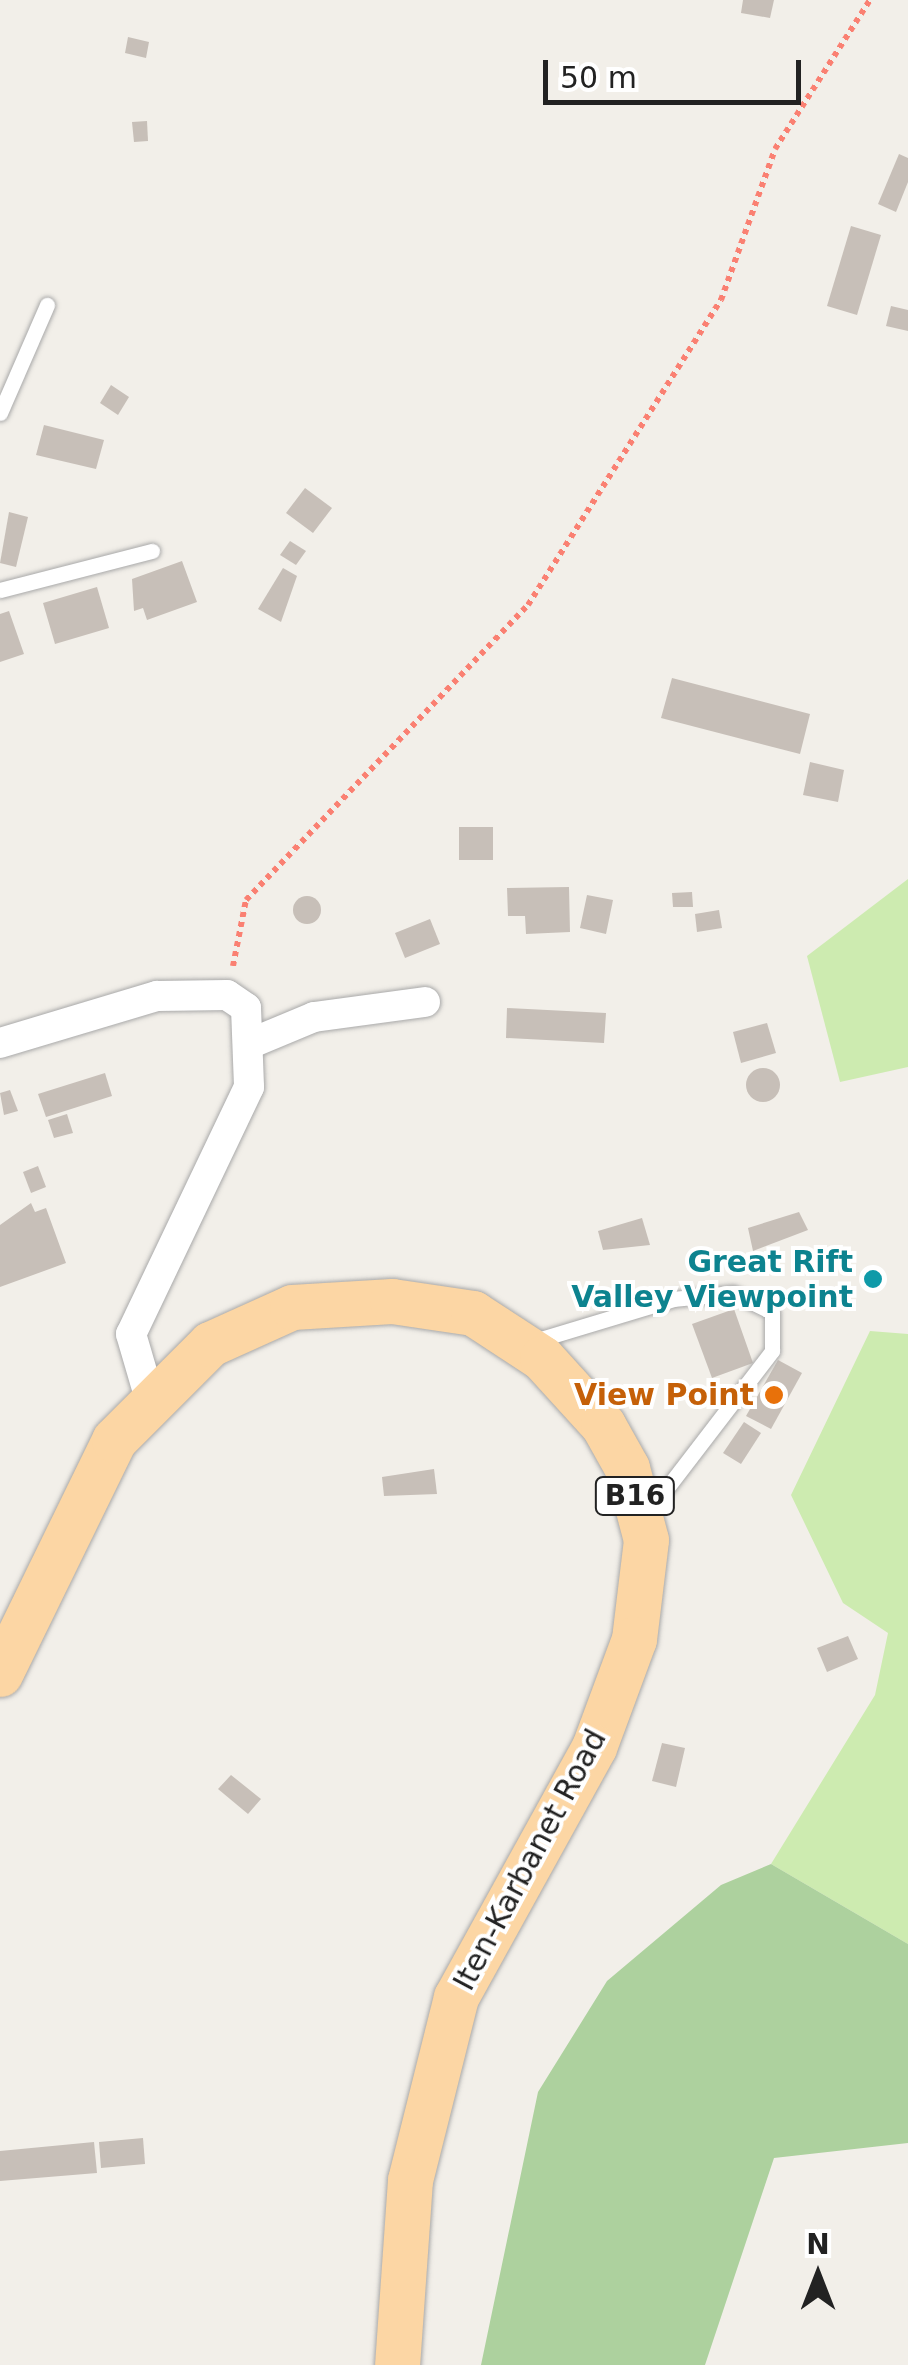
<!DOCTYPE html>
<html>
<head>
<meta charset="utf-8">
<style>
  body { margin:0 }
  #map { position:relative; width:908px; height:2365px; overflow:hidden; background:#f2efe9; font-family:"DejaVu Sans",sans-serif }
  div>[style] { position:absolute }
  .grass>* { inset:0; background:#cdebb0 }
  .forest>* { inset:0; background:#add19e }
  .building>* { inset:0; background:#c7bfb8 }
  .round { border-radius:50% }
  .path>* { height:6px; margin-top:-3px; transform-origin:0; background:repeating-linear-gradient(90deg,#fa8072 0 5px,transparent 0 10px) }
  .roads { filter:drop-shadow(0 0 2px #a9a9a9) drop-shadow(0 0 2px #a9a9a9) }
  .lane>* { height:15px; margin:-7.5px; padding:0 7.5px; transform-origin:7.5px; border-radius:7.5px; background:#fff }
  .street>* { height:30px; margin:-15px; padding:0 15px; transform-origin:15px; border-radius:15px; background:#fff }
  .primary>* { height:45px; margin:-22.5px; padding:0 22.5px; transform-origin:22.5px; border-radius:22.5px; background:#fcd6a4 }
  .dots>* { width:28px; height:28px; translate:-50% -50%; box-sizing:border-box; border:5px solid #fff; border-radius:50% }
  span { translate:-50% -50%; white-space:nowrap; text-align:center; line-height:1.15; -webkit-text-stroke:8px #fff; paint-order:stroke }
  .shield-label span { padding:2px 8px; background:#fff; border:2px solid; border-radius:8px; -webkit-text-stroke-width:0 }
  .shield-label { font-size:28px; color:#222; font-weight:700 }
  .culture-label { font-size:30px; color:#0d838f; font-weight:700 }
  .right { translate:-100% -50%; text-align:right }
  .food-label { font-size:30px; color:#c56008; font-weight:700 }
  .street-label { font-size:30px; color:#222 }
  .north { position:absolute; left:768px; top:2225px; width:100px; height:100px; -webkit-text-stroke:8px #fff; paint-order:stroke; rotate:0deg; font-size:28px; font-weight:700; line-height:40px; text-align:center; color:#222 }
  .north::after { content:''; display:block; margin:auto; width:35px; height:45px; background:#222; clip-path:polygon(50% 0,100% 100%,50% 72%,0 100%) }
  .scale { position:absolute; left:543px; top:60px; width:258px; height:45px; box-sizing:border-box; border:5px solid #222; border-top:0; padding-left:12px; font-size:30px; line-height:35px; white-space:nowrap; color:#222; -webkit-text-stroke:8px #fff; paint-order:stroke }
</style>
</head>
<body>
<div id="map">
  <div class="grass">
    <i style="clip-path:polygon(908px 879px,908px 1067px,840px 1082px,807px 956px)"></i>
    <i style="clip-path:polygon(870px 1331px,908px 1334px,908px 1944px,771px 1864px,875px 1695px,888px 1633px,843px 1603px,791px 1495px)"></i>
  </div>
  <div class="forest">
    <i style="clip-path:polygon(771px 1864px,908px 1944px,908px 2143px,774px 2158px,705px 2365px,481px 2365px,538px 2092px,607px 1981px,721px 1885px)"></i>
  </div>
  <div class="building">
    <i style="clip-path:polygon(743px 0,774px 0,770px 18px,741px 13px)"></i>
    <i style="clip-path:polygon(128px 37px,149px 42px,146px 58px,125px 53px)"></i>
    <i style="clip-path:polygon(147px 121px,148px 141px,134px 142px,132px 122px)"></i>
    <i style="clip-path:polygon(899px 154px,908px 158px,908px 182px,896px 212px,878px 204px)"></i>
    <i style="clip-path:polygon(851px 226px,881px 235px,857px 315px,827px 306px)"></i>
    <i style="clip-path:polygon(891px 306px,908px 310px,908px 331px,886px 326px)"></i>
    <i style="clip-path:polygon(111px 385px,129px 397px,118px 415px,100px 403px)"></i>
    <i style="clip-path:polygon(44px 425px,104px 440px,96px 469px,36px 455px)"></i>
    <i style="clip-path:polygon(305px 488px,332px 508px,313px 533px,286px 513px)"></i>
    <i style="clip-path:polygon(9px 512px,28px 517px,16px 567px,0 563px)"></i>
    <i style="clip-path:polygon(290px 541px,306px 551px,296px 565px,280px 555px)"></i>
    <i style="clip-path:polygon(182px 561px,197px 602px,147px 620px,143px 608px,134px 611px,132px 579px)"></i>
    <i style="clip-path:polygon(283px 568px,297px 576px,281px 622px,258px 609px)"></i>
    <i style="clip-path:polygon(97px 587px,109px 628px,55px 644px,43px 603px)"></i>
    <i style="clip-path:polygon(9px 611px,24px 654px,0 662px,0 614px)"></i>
    <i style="clip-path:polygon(672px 678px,810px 714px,800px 754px,661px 718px)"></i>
    <i style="clip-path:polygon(810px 762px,844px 770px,838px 802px,803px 795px)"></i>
    <i style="clip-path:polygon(459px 827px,493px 827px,493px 860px,459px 860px)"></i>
    <i style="clip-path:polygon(569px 887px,570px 932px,526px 934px,525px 916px,508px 916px,507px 888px)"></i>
    <i style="clip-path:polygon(692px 892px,693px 907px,673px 907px,672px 893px)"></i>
    <i style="clip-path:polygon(587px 895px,613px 900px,606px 934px,580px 928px)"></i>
    <i class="round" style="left:293px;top:896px;width:28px;height:28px"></i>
    <i style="clip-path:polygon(719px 910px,722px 928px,697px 932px,695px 914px)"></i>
    <i style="clip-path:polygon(430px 919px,440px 944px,405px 958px,395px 933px)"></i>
    <i style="clip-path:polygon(507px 1008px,606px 1013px,604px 1043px,506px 1038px)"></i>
    <i style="clip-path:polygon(767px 1023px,776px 1053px,741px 1063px,733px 1032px)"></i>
    <i class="round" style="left:746px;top:1068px;width:34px;height:34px"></i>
    <i style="clip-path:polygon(105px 1073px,112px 1096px,46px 1117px,38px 1094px)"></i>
    <i style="clip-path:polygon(10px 1090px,18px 1111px,4px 1115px,0 1093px)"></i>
    <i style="clip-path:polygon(67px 1114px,73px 1133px,54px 1138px,48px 1120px)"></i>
    <i style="clip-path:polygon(38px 1166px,46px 1187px,31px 1193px,23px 1172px)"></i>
    <i style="clip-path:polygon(31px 1203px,35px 1212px,46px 1208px,66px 1263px,0 1287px,0 1225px)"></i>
    <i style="clip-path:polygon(799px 1212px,808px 1230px,753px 1251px,748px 1228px)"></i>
    <i style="clip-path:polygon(642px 1218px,650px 1245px,603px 1250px,598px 1231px)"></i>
    <i style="clip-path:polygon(734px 1309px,753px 1363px,712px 1378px,692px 1324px)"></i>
    <i style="clip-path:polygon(778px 1360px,802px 1373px,771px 1429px,746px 1416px)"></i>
    <i style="clip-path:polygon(744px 1422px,761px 1433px,741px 1464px,723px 1453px)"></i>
    <i style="clip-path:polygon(434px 1469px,437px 1494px,384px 1496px,382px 1477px)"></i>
    <i style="clip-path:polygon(848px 1636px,858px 1659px,827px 1672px,817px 1648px)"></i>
    <i style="clip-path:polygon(662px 1743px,685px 1748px,676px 1787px,652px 1781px)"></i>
    <i style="clip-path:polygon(231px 1775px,261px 1799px,248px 1814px,218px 1789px)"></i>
    <i style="clip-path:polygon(143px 2138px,145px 2164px,101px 2168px,99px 2142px)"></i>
    <i style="clip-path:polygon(94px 2142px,97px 2173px,0 2181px,0 2151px)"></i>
  </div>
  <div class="path">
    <i style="left:233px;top:966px;width:67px;rotate:-78.9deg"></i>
    <i style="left:246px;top:900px;width:408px;rotate:-46.3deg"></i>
    <i style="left:528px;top:605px;width:361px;rotate:-57.7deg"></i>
    <i style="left:721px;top:300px;width:160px;rotate:-70.3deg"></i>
    <i style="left:775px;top:149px;width:177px;rotate:-57.5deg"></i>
  </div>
  <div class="roads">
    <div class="lane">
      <i style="left:0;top:413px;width:118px;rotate:-66.5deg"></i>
      <i style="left:0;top:590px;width:157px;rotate:-14.4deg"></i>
      <i style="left:531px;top:1342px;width:148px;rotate:-16.8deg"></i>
      <i style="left:673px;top:1299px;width:60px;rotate:-5.7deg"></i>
      <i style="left:733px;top:1293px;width:43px;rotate:26deg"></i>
      <i style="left:772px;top:1312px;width:39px;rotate:90deg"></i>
      <i style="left:772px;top:1351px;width:205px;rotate:127.5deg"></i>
    </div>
    <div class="street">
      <i style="left:254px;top:1042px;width:65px;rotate:-22.6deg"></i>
      <i style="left:314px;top:1017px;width:112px;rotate:-7.7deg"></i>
      <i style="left:0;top:1043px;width:164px;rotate:-16.7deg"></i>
      <i style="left:157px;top:996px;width:70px;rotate:-0.8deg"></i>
      <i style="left:227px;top:995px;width:23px;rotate:34deg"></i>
      <i style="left:246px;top:1008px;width:79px;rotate:87.8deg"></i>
      <i style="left:249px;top:1087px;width:274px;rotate:115.5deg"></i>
      <i style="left:131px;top:1334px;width:68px;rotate:73.7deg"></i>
    </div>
    <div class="primary">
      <i style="left:0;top:1674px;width:260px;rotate:-64deg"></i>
      <i style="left:114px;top:1440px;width:136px;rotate:-45deg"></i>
      <i style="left:210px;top:1344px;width:90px;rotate:-24.3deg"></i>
      <i style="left:292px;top:1307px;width:100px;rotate:-3.4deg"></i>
      <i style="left:392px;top:1301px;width:82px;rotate:8.4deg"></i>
      <i style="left:473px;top:1313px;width:82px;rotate:33.1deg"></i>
      <i style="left:542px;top:1358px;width:91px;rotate:47.7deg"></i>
      <i style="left:603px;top:1425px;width:49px;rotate:60.8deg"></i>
      <i style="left:627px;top:1468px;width:74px;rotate:75.2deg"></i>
      <i style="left:646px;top:1540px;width:100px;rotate:96.9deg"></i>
      <i style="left:634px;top:1639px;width:115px;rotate:110.3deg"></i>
      <i style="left:594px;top:1747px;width:286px;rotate:118.9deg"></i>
      <i style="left:456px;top:1997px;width:189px;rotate:104.1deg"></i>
      <i style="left:410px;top:2180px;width:185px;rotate:94deg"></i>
    </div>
  </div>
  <div class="dots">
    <i style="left:873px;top:1279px;background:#0f9aa8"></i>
    <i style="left:774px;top:1395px;background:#e8710a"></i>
  </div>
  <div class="shield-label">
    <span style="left:635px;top:1496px">B16</span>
  </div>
  <div class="culture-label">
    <span class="right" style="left:853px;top:1279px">Great Rift<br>Valley Viewpoint</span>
  </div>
  <div class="food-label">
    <span class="right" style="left:754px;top:1395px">View Point</span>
  </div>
  <div class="street-label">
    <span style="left:530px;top:1860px;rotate:-62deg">Iten-Karbanet Road</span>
  </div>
  <div class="north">N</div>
  <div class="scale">50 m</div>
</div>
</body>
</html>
